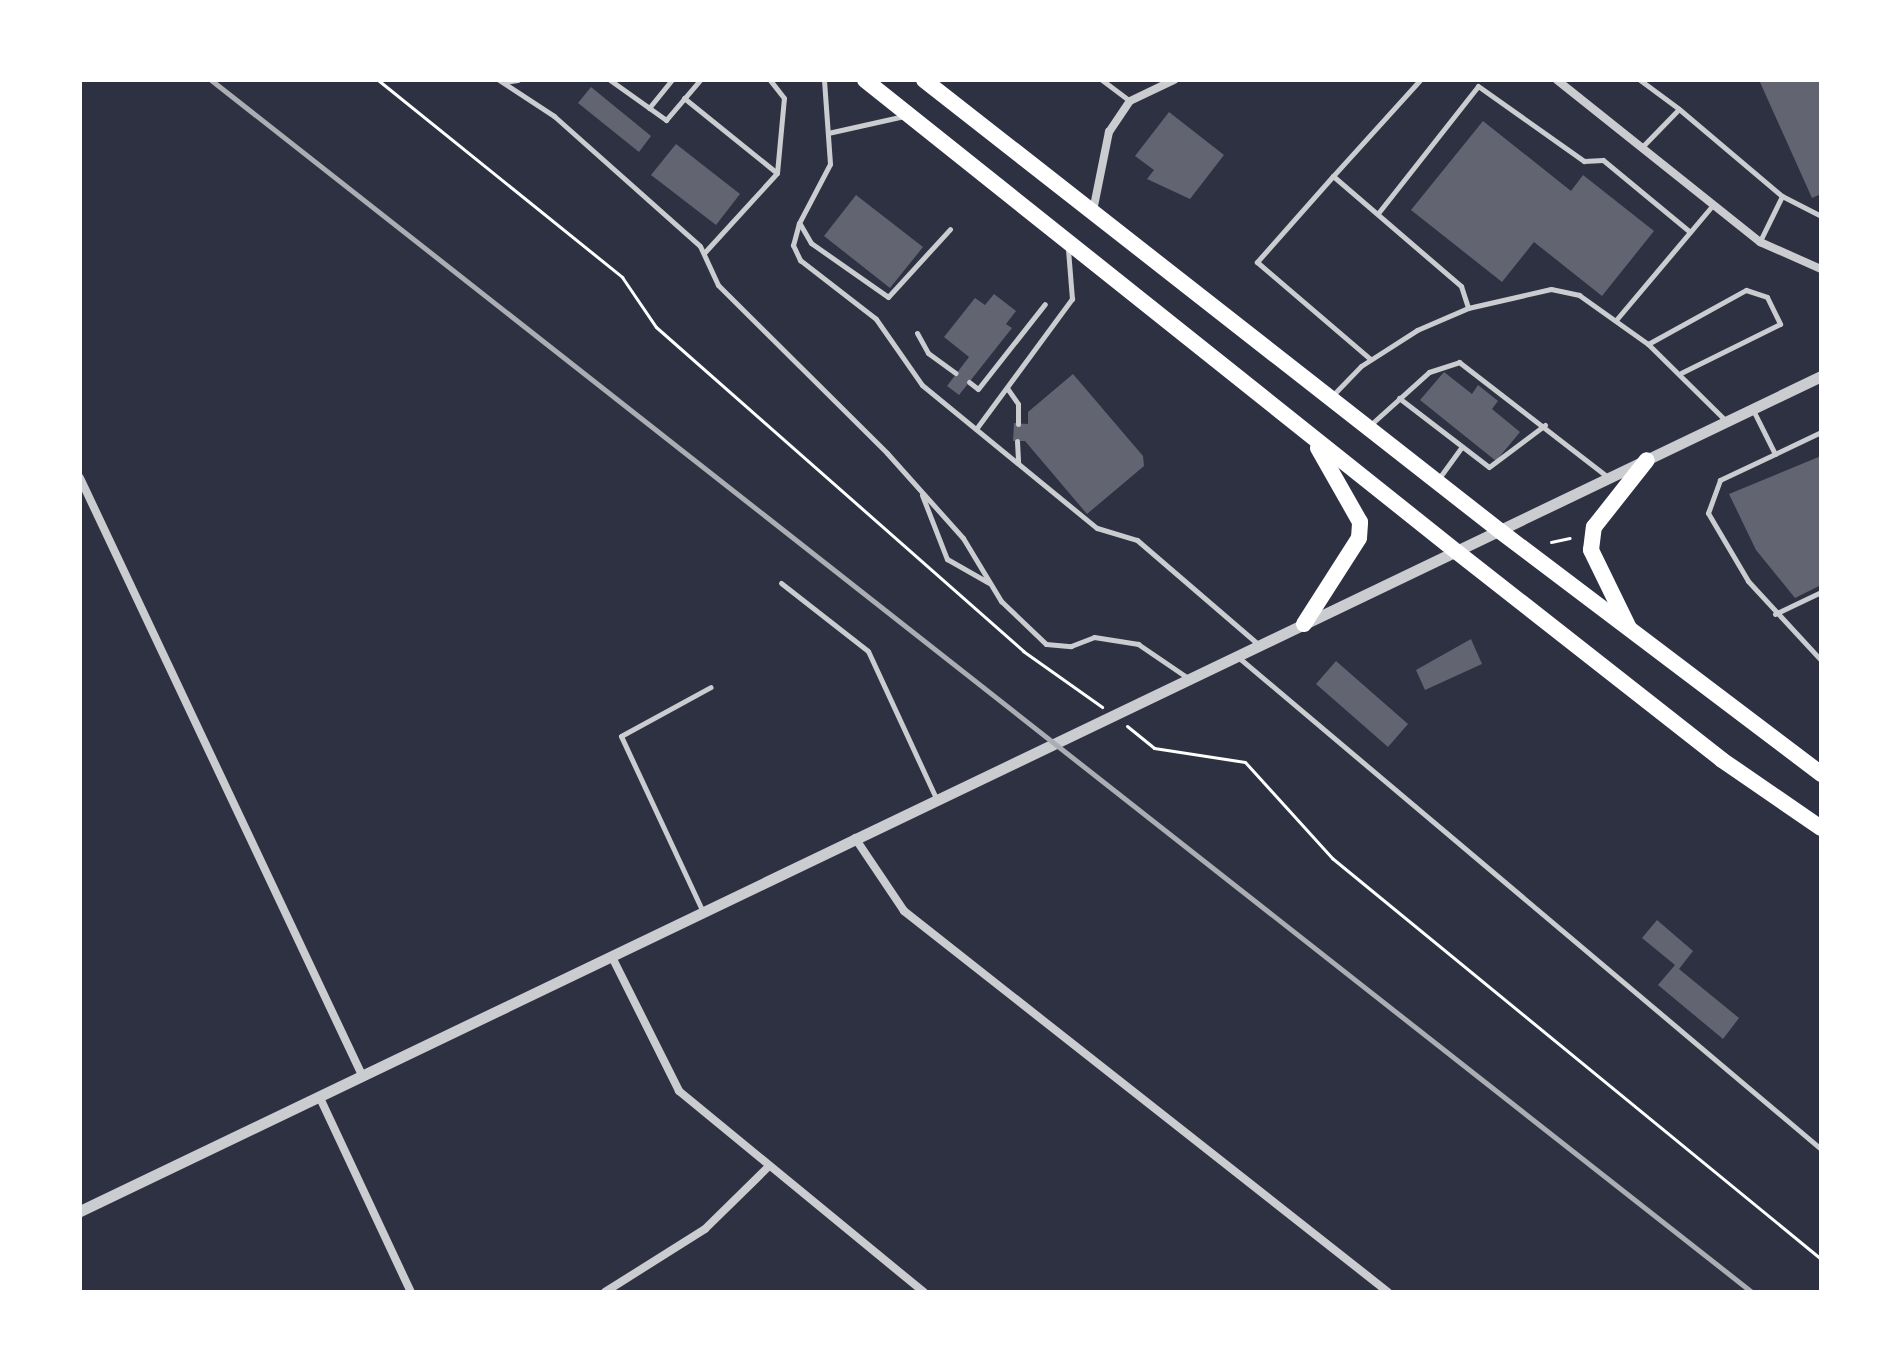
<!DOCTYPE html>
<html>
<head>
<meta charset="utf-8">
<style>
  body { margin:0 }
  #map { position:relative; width:1901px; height:1372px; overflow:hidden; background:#2d3142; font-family:Quicksand,sans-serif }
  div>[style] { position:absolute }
  .building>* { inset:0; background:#626471 }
  .path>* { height:3px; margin:-1.5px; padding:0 1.5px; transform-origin:1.5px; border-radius:1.5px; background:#fff }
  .service>* { height:5px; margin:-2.5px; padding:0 2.5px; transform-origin:2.5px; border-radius:2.5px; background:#caccd0 }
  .minor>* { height:8px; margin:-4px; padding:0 4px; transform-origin:4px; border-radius:4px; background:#caccd0 }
  .tertiary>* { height:11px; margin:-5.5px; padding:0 5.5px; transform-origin:5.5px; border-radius:5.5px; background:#caccd0 }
  .trunk>* { height:16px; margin:-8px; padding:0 8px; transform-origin:8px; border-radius:8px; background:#fff }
  .motorway>* { height:16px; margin:-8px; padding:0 8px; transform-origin:8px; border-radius:8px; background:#fff }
  .rail>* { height:5px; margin:-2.5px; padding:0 2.5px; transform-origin:2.5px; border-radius:2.5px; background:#abadb3 }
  span { translate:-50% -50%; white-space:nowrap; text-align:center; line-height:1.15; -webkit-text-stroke:7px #fff; paint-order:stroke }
  .frame { position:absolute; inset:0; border:82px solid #fff; pointer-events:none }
</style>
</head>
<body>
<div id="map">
  <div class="building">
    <i style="clip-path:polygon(1759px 80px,1821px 80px,1821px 194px,1812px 198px)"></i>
    <i style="clip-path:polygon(591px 87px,651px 136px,639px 152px,578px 103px)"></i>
    <i style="clip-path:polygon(1169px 112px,1224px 155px,1190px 199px,1147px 179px,1154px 170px,1135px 156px)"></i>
    <i style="clip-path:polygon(1483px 121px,1571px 191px,1583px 175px,1654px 231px,1602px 296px,1534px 242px,1502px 282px,1411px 210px)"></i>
    <i style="clip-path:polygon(676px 144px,740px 194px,716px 225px,651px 175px)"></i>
    <i style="clip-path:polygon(856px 195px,923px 247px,890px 288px,824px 236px)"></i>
    <i style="clip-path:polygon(994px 294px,1016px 311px,1006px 324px,1012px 328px,959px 395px,947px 386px,969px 357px,944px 337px,975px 298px,985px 305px)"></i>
    <i style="clip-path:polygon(1444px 372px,1472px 394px,1478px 385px,1498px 401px,1492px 409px,1520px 432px,1496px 461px,1420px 400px)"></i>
    <i style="clip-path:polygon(1073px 374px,1143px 456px,1144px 466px,1087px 514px,1025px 441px,1013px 441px,1014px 423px,1028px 424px,1028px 412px)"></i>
    <i style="clip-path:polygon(1821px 456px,1821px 585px,1795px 598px,1756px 550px,1729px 494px)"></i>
    <i style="clip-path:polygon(1471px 639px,1482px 664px,1425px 690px,1416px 670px)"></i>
    <i style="clip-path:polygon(1336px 661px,1408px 724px,1388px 747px,1316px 684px)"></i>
    <i style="clip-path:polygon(1657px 920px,1693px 951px,1679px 969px,1739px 1018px,1723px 1039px,1658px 985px,1675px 965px,1642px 938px)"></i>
  </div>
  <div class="path">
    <i style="left:378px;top:80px;width:314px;rotate:38.9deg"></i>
    <i style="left:622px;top:277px;width:60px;rotate:55.8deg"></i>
    <i style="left:656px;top:327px;width:490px;rotate:41.4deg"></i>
    <i style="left:1023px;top:651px;width:97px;rotate:35.3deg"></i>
    <i style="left:1551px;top:542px;width:19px;rotate:-12deg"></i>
    <i style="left:1127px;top:726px;width:35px;rotate:39deg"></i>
    <i style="left:1154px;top:748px;width:92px;rotate:8.7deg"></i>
    <i style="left:1245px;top:762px;width:130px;rotate:47.8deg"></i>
    <i style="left:1332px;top:858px;width:632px;rotate:39.35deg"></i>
  </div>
  <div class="service">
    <i style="left:499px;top:80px;width:66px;rotate:33.2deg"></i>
    <i style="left:554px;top:116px;width:195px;rotate:41.7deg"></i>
    <i style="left:700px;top:246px;width:43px;rotate:65.2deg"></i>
    <i style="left:718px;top:285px;width:238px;rotate:44.8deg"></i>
    <i style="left:887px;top:453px;width:114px;rotate:48.2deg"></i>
    <i style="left:963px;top:538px;width:74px;rotate:58.9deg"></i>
    <i style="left:1001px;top:601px;width:62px;rotate:43.7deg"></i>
    <i style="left:1046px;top:644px;width:25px;rotate:5deg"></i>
    <i style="left:1071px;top:646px;width:25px;rotate:-21deg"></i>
    <i style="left:1094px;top:637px;width:45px;rotate:9deg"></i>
    <i style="left:1138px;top:644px;width:60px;rotate:34.2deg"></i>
    <i style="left:610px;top:80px;width:69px;rotate:35.5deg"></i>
    <i style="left:666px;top:120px;width:52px;rotate:-49.6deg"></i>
    <i style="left:824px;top:80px;width:84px;rotate:85.9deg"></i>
    <i style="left:830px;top:164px;width:67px;rotate:117.7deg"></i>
    <i style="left:799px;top:223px;width:23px;rotate:105deg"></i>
    <i style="left:793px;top:245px;width:17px;rotate:65deg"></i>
    <i style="left:800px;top:260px;width:96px;rotate:37.8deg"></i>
    <i style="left:876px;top:319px;width:80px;rotate:55.1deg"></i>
    <i style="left:922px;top:385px;width:226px;rotate:39.3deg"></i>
    <i style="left:1097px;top:528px;width:42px;rotate:16.7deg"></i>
    <i style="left:1137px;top:540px;width:161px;rotate:40.7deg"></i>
    <i style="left:1102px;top:80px;width:35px;rotate:37deg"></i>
    <i style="left:1420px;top:80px;width:130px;rotate:132.2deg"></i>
    <i style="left:1333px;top:176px;width:169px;rotate:40.7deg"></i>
    <i style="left:1461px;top:286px;width:23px;rotate:72deg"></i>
    <i style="left:1640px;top:80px;width:47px;rotate:36.4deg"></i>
    <i style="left:503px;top:82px;width:15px;rotate:-8deg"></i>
    <i style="left:684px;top:98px;width:119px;rotate:38.9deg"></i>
    <i style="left:649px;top:108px;width:36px;rotate:-51deg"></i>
    <i style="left:828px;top:133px;width:78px;rotate:-12.6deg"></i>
    <i style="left:1641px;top:148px;width:54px;rotate:-45.7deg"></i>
    <i style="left:1679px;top:109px;width:135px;rotate:40.2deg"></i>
    <i style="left:1782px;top:196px;width:44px;rotate:27.1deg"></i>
    <i style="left:1333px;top:176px;width:115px;rotate:131.5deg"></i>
    <i style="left:1257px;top:262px;width:149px;rotate:40.6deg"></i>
    <i style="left:1379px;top:212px;width:160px;rotate:-51.8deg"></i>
    <i style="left:1478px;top:86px;width:130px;rotate:35.3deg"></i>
    <i style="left:1584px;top:161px;width:19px;rotate:-3deg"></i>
    <i style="left:1603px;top:160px;width:113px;rotate:39.6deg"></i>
    <i style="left:800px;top:224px;width:22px;rotate:60deg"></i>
    <i style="left:811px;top:243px;width:94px;rotate:35deg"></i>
    <i style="left:888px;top:297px;width:92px;rotate:-47.6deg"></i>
    <i style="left:1760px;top:241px;width:50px;rotate:-63.9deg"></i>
    <i style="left:704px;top:253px;width:108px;rotate:-47.6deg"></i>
    <i style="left:777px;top:173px;width:75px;rotate:-84.7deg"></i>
    <i style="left:784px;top:98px;width:23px;rotate:-128deg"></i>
    <i style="left:1616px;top:320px;width:150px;rotate:-49.9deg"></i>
    <i style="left:917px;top:333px;width:23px;rotate:61deg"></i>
    <i style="left:928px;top:353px;width:34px;rotate:36deg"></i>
    <i style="left:1648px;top:344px;width:112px;rotate:-28.9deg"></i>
    <i style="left:1746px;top:290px;width:22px;rotate:18deg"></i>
    <i style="left:1767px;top:297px;width:30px;rotate:64deg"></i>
    <i style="left:1780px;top:324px;width:110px;rotate:153.7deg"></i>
    <i style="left:969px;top:382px;width:11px;rotate:38deg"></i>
    <i style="left:978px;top:389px;width:108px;rotate:-51.8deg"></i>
    <i style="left:1007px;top:388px;width:19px;rotate:55deg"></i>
    <i style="left:1018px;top:404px;width:20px;rotate:90deg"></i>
    <i style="left:1331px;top:397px;width:43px;rotate:-45.9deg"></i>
    <i style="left:1361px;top:366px;width:67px;rotate:-32.7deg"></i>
    <i style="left:1417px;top:330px;width:56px;rotate:-23.3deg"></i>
    <i style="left:1468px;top:308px;width:85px;rotate:-12.9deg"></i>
    <i style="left:1551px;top:289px;width:29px;rotate:12deg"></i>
    <i style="left:1579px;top:295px;width:85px;rotate:35.4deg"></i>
    <i style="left:1648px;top:344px;width:110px;rotate:44.6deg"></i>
    <i style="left:1399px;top:398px;width:113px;rotate:37.5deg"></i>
    <i style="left:1489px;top:467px;width:70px;rotate:-36.9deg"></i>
    <i style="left:1753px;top:410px;width:49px;rotate:63.4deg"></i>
    <i style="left:1775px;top:454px;width:61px;rotate:154.7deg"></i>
    <i style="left:1720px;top:480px;width:35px;rotate:110deg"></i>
    <i style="left:1708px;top:513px;width:79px;rotate:59.5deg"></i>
    <i style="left:1748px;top:581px;width:108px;rotate:47.3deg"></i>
    <i style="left:1368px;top:427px;width:82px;rotate:-42deg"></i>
    <i style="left:1429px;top:372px;width:32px;rotate:-18deg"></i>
    <i style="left:1459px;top:362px;width:188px;rotate:37.7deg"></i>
    <i style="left:976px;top:429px;width:162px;rotate:-53.6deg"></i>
    <i style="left:1072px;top:299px;width:50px;rotate:-94.6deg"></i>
    <i style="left:1017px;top:441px;width:22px;rotate:87deg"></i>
    <i style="left:1775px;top:454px;width:51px;rotate:-25.6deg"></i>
    <i style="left:1437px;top:481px;width:41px;rotate:-54deg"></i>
    <i style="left:922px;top:495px;width:69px;rotate:68.7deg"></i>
    <i style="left:947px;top:559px;width:48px;rotate:29.7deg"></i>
    <i style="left:781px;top:583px;width:110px;rotate:38deg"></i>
    <i style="left:868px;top:651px;width:162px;rotate:65.2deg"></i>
    <i style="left:1775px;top:614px;width:51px;rotate:-25.6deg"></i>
    <i style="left:1238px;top:657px;width:763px;rotate:40.16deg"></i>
    <i style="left:703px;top:912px;width:194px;rotate:-115deg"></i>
    <i style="left:621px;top:736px;width:102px;rotate:-28.6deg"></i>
  </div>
  <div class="minor">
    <i style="left:1557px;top:80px;width:260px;rotate:38.6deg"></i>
    <i style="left:1760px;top:242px;width:67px;rotate:23.9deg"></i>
    <i style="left:1093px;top:211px;width:81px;rotate:-78.6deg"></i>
    <i style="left:1109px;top:132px;width:37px;rotate:-56deg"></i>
    <i style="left:1130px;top:101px;width:49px;rotate:-25.5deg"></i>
    <i style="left:80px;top:478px;width:660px;rotate:64.72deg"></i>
    <i style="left:855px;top:838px;width:88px;rotate:56.1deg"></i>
    <i style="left:904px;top:911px;width:616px;rotate:38.21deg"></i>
    <i style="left:612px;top:957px;width:150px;rotate:63.4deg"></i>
    <i style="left:679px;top:1091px;width:317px;rotate:39.4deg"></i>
    <i style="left:320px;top:1098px;width:214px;rotate:64.9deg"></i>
    <i style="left:605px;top:1292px;width:118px;rotate:-32.2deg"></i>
    <i style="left:705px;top:1229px;width:87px;rotate:-44.5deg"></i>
  </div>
  <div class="tertiary">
    <i style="left:80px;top:1211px;width:1931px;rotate:-25.62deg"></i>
  </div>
  <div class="trunk">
    <i style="left:865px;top:80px;width:757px;rotate:38.57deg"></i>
    <i style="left:924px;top:80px;width:732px;rotate:38.06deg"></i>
    <i style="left:1304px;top:624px;width:102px;rotate:-57.4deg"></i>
    <i style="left:1359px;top:538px;width:16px;rotate:-86deg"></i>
    <i style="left:1360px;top:522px;width:85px;rotate:-119.6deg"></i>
  </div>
  <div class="motorway">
    <i style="left:1500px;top:531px;width:403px;rotate:37.1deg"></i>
    <i style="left:1457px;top:552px;width:337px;rotate:38.1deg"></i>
    <i style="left:1722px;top:760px;width:120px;rotate:34.5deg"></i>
    <i style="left:1629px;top:628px;width:87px;rotate:-116deg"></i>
    <i style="left:1591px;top:550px;width:23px;rotate:-83deg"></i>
    <i style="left:1594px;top:527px;width:85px;rotate:-51.7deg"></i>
  </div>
  <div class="rail">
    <i style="left:211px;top:80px;width:1961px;rotate:38.19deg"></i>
  </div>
  <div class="frame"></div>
</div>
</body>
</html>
